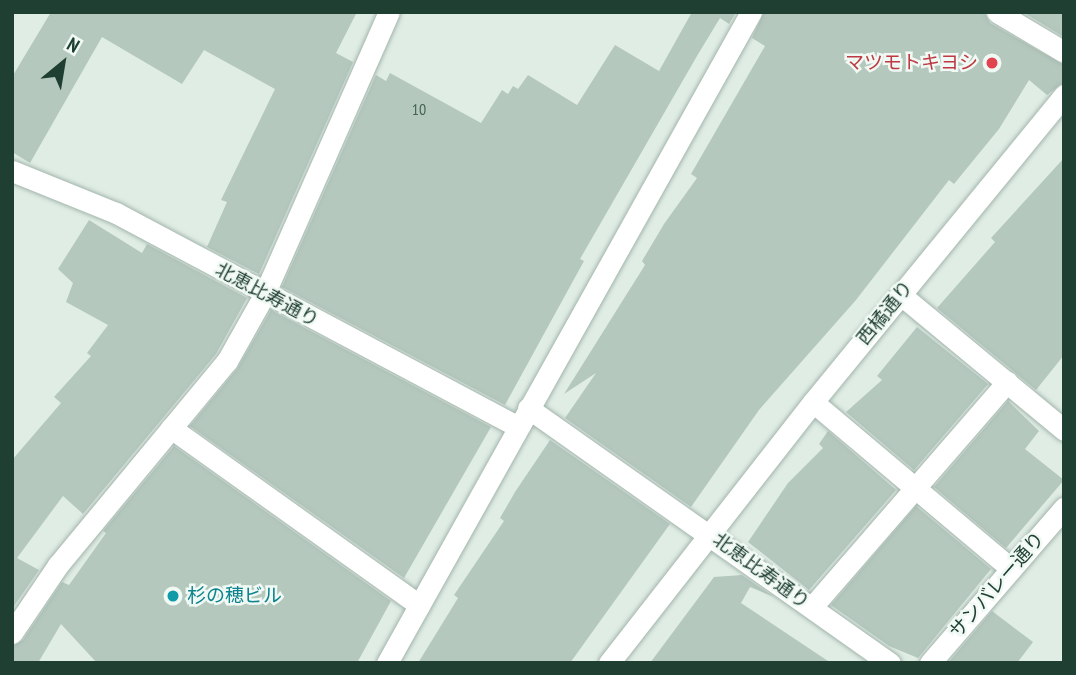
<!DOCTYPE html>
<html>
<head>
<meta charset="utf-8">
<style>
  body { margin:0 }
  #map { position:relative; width:1076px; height:675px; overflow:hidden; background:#e0ede5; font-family:"PT Sans Narrow","Noto Sans JP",sans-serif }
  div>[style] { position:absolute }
  .building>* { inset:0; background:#b5c8be }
  .roads { filter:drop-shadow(0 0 2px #a2b5ac) drop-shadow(0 0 2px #a2b5ac) }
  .minor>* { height:21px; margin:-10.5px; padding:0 10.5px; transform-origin:10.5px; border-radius:10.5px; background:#fff }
  .dots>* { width:19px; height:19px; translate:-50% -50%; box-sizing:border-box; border:4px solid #f1f9f4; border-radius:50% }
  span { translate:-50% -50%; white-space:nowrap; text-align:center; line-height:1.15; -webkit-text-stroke:5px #f1f9f4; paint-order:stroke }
  .number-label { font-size:16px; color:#446155 }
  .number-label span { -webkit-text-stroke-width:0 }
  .health-label { font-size:19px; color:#be3a42 }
  .right { translate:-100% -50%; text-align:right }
  .street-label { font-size:19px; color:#1e3f32 }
  .culture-label { font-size:19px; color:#0d838f }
  .left { translate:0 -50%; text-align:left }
  .frame { position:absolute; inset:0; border:14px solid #1e3f32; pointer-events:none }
  .north { position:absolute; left:28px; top:28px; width:70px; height:70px; -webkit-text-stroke:5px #f1f9f4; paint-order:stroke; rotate:30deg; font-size:19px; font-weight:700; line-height:28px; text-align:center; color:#1e3f32 }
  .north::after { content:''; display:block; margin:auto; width:24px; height:32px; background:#1e3f32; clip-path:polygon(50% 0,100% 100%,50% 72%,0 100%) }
</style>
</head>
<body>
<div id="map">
  <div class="building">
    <i style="clip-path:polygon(51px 12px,357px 12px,336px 53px,353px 62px,259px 274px,207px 247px,227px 202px,221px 200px,275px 89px,204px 50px,182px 84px,102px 37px,30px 163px,12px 152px,12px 77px)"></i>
    <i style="clip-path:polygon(692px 12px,736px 12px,729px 24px,720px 18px,697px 56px,580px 259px,584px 261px,505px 405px,282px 287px,376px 75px,386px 81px,390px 73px,481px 123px,502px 90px,508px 94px,513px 86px,518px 89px,528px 75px,577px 105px,615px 45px,659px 71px)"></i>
    <i style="clip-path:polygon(764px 12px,984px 12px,990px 23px,1064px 65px,1064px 82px,1047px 95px,1029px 80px,999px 129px,954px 184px,949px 180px,856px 300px,759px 410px,691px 507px,565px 418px,596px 373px,564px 394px,645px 265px,642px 261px,664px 224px,697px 178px,691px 174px,765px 46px,752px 38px)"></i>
    <i style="clip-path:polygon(1023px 12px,1064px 12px,1064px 37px)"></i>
    <i style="clip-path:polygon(1064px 158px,1064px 355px,1036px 390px,937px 308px,995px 242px,991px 238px)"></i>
    <i style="clip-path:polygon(89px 220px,142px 253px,147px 244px,247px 298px,216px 354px,83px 514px,63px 496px,17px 558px,39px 570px,12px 609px,12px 460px,61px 403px,54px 397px,91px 356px,87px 353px,108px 325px,66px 302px,73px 283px,58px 269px)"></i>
    <i style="clip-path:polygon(271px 310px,491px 427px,404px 578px,190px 426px,237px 369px)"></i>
    <i style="clip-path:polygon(917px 327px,988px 384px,914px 470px,846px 412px,882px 380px,877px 376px)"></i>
    <i style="clip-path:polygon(1008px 401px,1039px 431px,1025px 449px,1064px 480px,1006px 548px,934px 487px)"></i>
    <i style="clip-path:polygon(828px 431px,896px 490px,809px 590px,748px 542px,788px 483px,823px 448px,819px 444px)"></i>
    <i style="clip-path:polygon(550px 440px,670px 524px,570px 663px,418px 663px,458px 598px,454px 595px,504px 521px,500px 518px,515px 492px)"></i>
    <i style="clip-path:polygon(174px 446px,391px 601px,357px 663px,97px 663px,61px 624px,38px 663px,12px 663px,12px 646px,23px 640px,62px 582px,69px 585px,106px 533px,103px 531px)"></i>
    <i style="clip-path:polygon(916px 506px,991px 569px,918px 658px,889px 646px,831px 605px)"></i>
    <i style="clip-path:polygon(742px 575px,774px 597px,750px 587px,741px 603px,831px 663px,650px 663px,714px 577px)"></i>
    <i style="clip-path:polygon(992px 611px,1033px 642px,1017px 663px,948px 663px)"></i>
  </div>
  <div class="roads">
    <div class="minor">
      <i style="left:997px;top:12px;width:78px;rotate:30.8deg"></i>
      <i style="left:12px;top:171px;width:112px;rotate:22deg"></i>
      <i style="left:116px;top:213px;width:455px;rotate:28deg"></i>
      <i style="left:901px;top:295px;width:212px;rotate:39.6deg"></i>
      <i style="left:813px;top:402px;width:259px;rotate:40.1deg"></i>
      <i style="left:528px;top:408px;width:443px;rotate:35.2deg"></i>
      <i style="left:171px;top:428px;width:305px;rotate:35.5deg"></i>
      <i style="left:812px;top:607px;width:298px;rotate:-49.1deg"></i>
      <i style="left:12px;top:633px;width:82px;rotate:-55.9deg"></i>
      <i style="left:58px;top:565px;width:265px;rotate:-50.4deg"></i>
      <i style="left:227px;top:361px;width:76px;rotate:-60.7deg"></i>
      <i style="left:264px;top:295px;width:309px;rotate:-66.2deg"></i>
      <i style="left:387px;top:663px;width:746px;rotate:-60.79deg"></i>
      <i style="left:609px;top:663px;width:331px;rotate:-52deg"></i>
      <i style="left:813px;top:402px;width:397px;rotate:-50.7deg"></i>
      <i style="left:930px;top:663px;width:205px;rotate:-49.2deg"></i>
    </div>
  </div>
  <div class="dots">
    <i style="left:992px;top:63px;background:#e0444e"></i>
    <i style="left:173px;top:596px;background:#0f9aa8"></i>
  </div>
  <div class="number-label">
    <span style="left:419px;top:109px">10</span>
  </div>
  <div class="health-label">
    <span class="right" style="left:978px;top:63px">マツモトキヨシ</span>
  </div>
  <div class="street-label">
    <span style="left:267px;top:295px;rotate:28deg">北恵比寿通り</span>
    <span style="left:885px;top:313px;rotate:-51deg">西橘通り</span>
    <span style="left:761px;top:571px;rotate:36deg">北恵比寿通り</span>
    <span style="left:997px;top:585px;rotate:-49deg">サンバレー通り</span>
  </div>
  <div class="culture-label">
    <span class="left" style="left:187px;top:596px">杉の穂ビル</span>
  </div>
  <div class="frame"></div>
  <div class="north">N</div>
</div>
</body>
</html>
